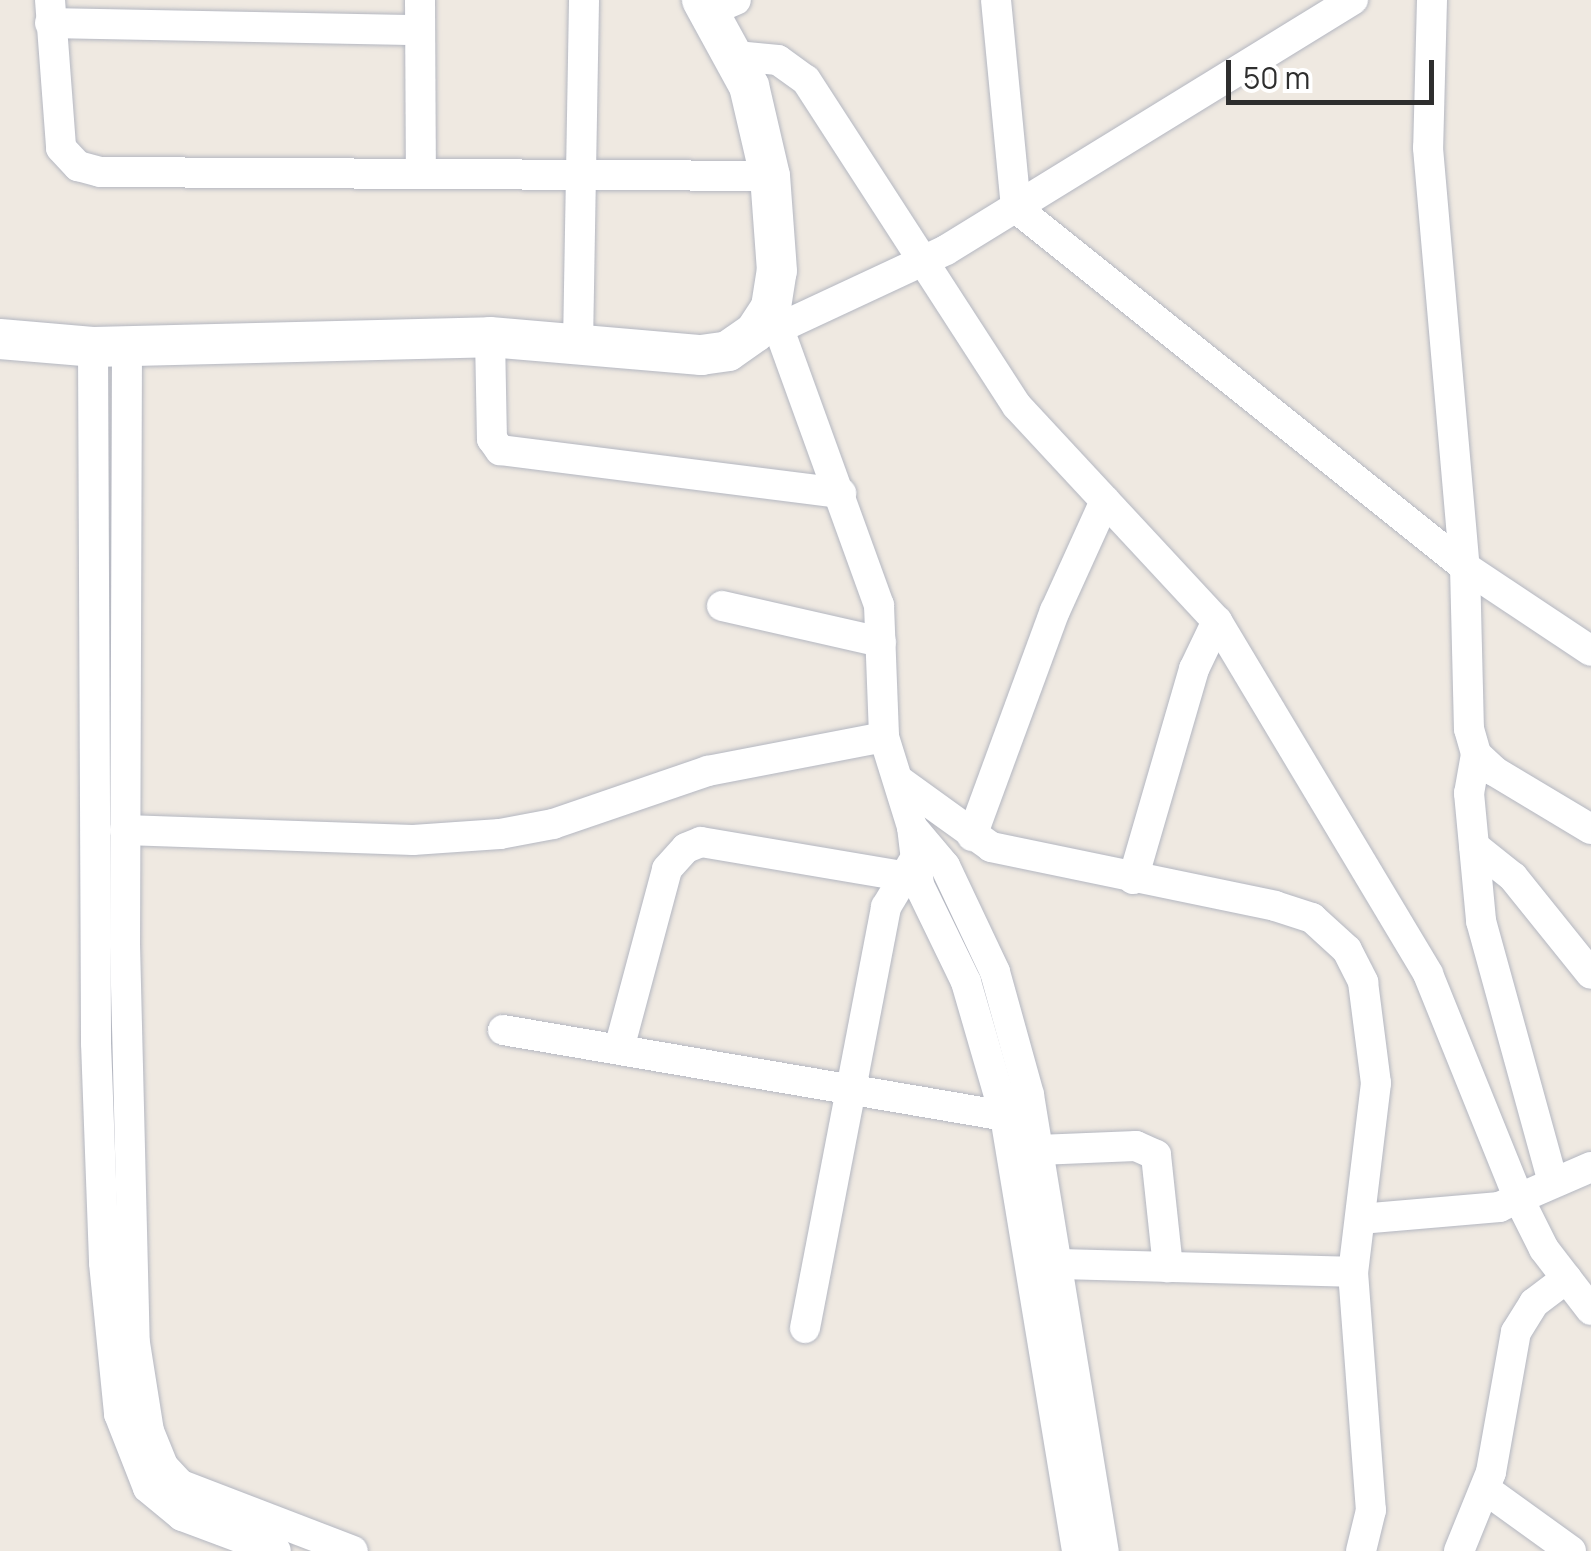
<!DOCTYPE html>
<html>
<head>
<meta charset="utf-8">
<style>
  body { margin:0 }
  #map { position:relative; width:1591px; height:1551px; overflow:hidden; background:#efe9e1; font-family:Manrope,sans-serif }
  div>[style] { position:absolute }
  .roads { filter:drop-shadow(0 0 2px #b4b7c1) drop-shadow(0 0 2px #b4b7c1) }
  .street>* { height:30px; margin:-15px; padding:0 15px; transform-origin:15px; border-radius:15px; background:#fff }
  .secondary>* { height:40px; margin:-20px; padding:0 20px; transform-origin:20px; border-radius:20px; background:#fff }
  span { translate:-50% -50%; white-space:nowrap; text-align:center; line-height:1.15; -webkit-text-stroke:9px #fff; paint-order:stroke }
  .scale { position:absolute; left:1226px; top:60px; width:208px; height:45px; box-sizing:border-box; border:5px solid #2e2e2e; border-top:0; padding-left:12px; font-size:30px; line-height:35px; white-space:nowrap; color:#2e2e2e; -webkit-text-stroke:8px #fff; paint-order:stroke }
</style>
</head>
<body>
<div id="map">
  <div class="roads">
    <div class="street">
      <i style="left:50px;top:0;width:148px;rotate:85.7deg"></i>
      <i style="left:61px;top:148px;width:25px;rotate:47deg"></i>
      <i style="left:78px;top:166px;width:23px;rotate:15deg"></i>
      <i style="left:100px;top:172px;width:670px;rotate:0.34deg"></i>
      <i style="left:420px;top:0;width:174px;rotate:89.7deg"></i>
      <i style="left:996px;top:0;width:209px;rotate:84.5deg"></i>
      <i style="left:1016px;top:208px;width:575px;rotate:38.64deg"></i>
      <i style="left:1465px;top:567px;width:151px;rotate:33.7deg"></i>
      <i style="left:1432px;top:0;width:148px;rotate:91.5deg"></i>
      <i style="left:1428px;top:148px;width:421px;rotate:85deg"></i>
      <i style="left:1465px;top:567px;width:162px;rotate:88.6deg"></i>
      <i style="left:1469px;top:729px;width:26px;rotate:74deg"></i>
      <i style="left:1476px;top:754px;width:25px;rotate:43deg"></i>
      <i style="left:1494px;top:771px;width:113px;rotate:30.9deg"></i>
      <i style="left:710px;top:11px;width:28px;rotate:-23deg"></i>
      <i style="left:50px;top:23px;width:370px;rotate:1.1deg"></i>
      <i style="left:736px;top:56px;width:42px;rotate:5.4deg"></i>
      <i style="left:778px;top:60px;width:34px;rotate:36deg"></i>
      <i style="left:806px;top:80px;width:388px;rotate:57.1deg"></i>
      <i style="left:1017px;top:406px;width:294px;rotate:47.1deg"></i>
      <i style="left:1217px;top:621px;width:411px;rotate:59.1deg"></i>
      <i style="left:1428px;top:974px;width:240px;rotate:68deg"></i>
      <i style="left:1518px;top:1197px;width:58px;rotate:63.4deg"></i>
      <i style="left:1544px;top:1249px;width:77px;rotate:52.4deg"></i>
      <i style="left:771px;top:307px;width:317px;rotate:70.1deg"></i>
      <i style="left:879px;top:605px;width:132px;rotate:87.8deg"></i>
      <i style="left:884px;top:737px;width:94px;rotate:72.7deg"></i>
      <i style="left:912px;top:827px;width:58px;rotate:83.1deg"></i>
      <i style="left:919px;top:885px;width:108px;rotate:64.1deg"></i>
      <i style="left:966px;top:982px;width:140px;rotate:73.8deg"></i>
      <i style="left:1005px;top:1116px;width:441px;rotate:80.6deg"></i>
      <i style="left:779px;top:328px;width:184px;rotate:-25deg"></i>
      <i style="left:946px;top:250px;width:478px;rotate:-31.6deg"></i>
      <i style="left:490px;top:337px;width:102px;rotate:88.9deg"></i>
      <i style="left:492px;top:439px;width:14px;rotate:54deg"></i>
      <i style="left:500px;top:450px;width:344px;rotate:7.2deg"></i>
      <i style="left:578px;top:345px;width:345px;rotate:-89deg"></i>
      <i style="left:127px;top:346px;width:598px;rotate:90.19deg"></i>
      <i style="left:125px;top:944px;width:399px;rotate:88.6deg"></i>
      <i style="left:135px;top:1343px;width:89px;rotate:81deg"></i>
      <i style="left:149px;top:1431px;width:38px;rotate:68deg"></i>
      <i style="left:163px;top:1466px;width:26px;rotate:47deg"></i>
      <i style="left:181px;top:1485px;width:184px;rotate:21deg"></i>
      <i style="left:93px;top:347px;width:696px;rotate:89.75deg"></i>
      <i style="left:96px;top:1043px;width:220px;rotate:87.9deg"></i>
      <i style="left:104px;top:1263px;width:152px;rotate:84.3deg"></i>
      <i style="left:119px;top:1414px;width:79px;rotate:68.6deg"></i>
      <i style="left:148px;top:1488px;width:44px;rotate:39.5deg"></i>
      <i style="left:182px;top:1516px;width:100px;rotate:20.4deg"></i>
      <i style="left:722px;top:606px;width:163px;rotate:12.8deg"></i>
      <i style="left:1476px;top:754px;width:40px;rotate:100deg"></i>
      <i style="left:1469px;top:793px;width:129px;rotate:84.6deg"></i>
      <i style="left:1481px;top:921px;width:271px;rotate:74.6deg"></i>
      <i style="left:901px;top:782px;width:111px;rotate:35.8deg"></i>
      <i style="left:991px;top:847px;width:290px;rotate:11.7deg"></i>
      <i style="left:1275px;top:906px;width:39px;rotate:18deg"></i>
      <i style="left:1312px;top:918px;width:47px;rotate:42.4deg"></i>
      <i style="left:1347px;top:950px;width:36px;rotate:63deg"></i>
      <i style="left:1363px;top:982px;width:102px;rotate:82.7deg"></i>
      <i style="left:1376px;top:1083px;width:190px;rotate:96.9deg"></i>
      <i style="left:1353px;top:1272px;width:239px;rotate:85.7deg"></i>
      <i style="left:1371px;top:1510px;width:42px;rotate:103.7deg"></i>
      <i style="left:912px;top:827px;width:51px;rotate:49.8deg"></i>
      <i style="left:945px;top:866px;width:117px;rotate:64.7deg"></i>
      <i style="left:995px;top:972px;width:128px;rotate:74.5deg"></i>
      <i style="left:1029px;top:1095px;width:462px;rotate:80.7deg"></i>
      <i style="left:125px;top:830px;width:288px;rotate:2deg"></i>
      <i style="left:413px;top:840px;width:87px;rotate:-3.9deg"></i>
      <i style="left:500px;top:834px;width:54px;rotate:-10.7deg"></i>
      <i style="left:553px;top:824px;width:164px;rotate:-18.9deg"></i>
      <i style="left:708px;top:771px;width:179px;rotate:-10.9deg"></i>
      <i style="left:972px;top:836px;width:240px;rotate:-69.8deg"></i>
      <i style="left:1055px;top:611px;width:121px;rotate:-65.6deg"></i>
      <i style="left:1474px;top:846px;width:50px;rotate:38.5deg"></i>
      <i style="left:1513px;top:877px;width:124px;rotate:51.2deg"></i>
      <i style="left:1133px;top:879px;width:219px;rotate:-73.8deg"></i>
      <i style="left:1194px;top:669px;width:53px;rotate:-64.4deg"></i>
      <i style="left:503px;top:1030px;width:509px;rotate:9.72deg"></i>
      <i style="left:620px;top:1045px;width:182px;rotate:-75deg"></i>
      <i style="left:667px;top:869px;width:28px;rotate:-48deg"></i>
      <i style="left:686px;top:848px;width:16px;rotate:-22deg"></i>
      <i style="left:701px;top:842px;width:204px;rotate:9.6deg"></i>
      <i style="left:1038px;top:1150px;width:98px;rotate:-2.3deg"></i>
      <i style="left:1136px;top:1146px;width:22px;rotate:24deg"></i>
      <i style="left:1156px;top:1155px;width:113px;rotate:83.9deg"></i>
      <i style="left:1360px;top:1219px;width:140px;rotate:-4.9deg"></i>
      <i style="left:1499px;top:1207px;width:100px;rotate:-23.5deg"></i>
      <i style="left:1056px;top:1264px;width:297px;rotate:1.5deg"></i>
      <i style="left:805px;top:1328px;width:429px;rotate:-79.1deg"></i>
      <i style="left:886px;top:907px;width:58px;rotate:-59deg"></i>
      <i style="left:1485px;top:1489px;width:106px;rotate:35.8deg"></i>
      <i style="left:1459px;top:1551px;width:85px;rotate:-67.9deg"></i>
      <i style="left:1491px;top:1472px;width:142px;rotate:-79.9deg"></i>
      <i style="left:1516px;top:1332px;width:34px;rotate:-58deg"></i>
      <i style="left:1534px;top:1303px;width:41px;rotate:-37.1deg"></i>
    </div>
    <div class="secondary">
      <i style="left:0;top:339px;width:93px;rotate:4.9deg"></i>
      <i style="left:93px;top:347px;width:397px;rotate:-1.4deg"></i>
      <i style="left:490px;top:337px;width:212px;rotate:4.9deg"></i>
      <i style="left:701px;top:355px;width:27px;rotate:-8deg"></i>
      <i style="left:728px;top:351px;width:33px;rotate:-35deg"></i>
      <i style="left:755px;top:332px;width:30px;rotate:-57deg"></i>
      <i style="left:771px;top:307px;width:36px;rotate:-81deg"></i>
      <i style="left:777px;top:271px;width:95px;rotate:-94.2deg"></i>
      <i style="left:770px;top:176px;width:92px;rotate:-103.1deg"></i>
      <i style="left:749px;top:86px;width:98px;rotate:-118.7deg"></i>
    </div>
  </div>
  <div class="scale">50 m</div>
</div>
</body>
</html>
